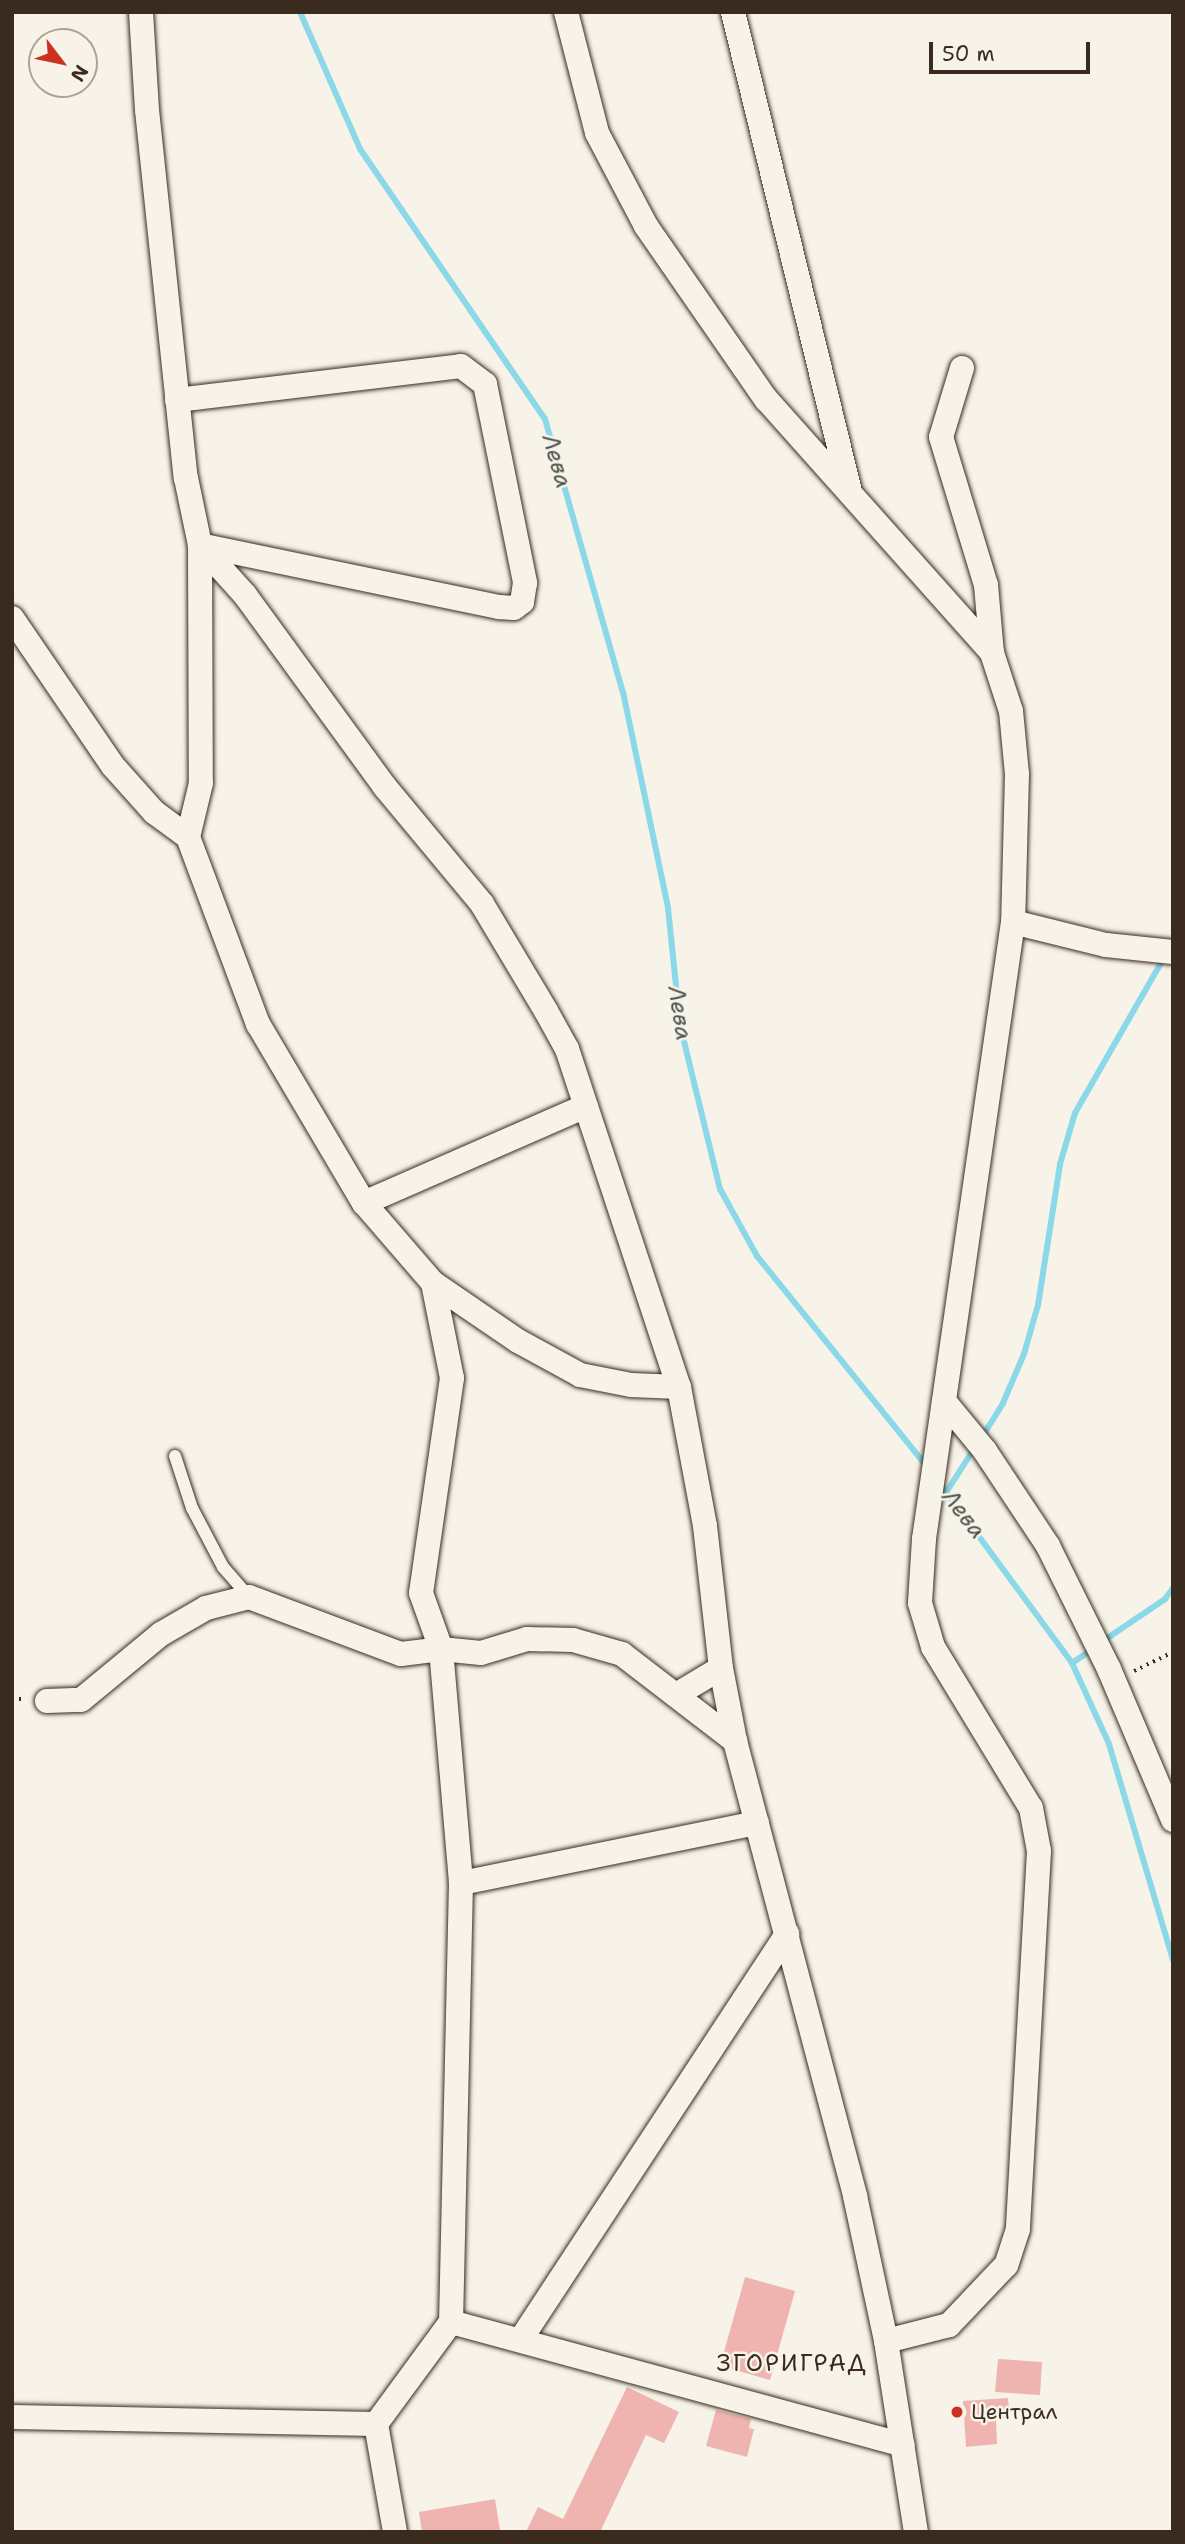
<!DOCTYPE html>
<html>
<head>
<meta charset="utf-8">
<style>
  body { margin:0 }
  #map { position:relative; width:1185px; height:2544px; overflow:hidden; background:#f7f3e8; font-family:"Shantell Sans",sans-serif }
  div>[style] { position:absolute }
  .stream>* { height:6px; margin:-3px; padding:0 3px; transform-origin:3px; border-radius:3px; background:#8ad8e8 }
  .building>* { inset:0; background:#efb4b0 }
  .path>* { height:3.5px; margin-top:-1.75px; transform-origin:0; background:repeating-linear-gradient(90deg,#3b2a1e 0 2px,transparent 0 7px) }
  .roads { filter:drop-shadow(0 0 2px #3b2a1e) drop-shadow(0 0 2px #3b2a1e) }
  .lane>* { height:12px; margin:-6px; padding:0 6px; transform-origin:6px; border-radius:6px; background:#f7f3e8 }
  .street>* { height:24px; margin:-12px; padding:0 12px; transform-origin:12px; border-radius:12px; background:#f7f3e8 }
  .dots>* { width:19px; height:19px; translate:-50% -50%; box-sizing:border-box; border:4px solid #f7f3e8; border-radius:50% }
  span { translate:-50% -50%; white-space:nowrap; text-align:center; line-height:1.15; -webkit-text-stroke:5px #f7f3e8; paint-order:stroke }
  .poi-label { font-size:21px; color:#3b2a1e }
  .left { translate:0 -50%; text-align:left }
  .water-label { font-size:23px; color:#4f5650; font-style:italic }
  .quarter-label { font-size:24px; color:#3b2a1e; letter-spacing:2px }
  .frame { position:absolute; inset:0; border:14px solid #3b2a1e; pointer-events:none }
  .north { position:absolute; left:28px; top:28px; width:70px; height:70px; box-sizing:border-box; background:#f7f3e8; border:2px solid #aca397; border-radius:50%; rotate:122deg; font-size:19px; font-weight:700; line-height:28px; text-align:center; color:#3b2a1e }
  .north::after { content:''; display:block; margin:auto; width:24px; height:32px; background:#c8321e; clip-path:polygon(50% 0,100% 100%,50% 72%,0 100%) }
  .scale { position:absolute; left:929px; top:42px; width:161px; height:32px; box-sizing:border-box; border:4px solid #3b2a1e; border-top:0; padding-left:9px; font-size:21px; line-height:24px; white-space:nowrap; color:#3b2a1e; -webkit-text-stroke:5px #f7f3e8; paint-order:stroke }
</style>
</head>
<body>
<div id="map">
  <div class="stream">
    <i style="left:300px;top:12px;width:150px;rotate:66.3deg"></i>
    <i style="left:360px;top:149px;width:327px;rotate:55.6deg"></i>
    <i style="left:545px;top:419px;width:284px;rotate:74.1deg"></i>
    <i style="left:623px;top:692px;width:221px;rotate:78.2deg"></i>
    <i style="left:668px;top:908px;width:118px;rotate:84.1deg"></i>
    <i style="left:680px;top:1025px;width:169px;rotate:76.3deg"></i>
    <i style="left:720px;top:1189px;width:77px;rotate:61.1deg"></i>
    <i style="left:757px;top:1256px;width:271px;rotate:51.1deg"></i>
    <i style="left:982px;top:1437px;width:40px;rotate:-58deg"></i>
    <i style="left:1003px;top:1403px;width:53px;rotate:-66.8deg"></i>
    <i style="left:1024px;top:1354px;width:51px;rotate:-74.1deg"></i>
    <i style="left:1038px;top:1305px;width:143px;rotate:-81.1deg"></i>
    <i style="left:1060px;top:1164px;width:53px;rotate:-73.6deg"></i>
    <i style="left:1075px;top:1113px;width:181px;rotate:-60.2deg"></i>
    <i style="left:938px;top:1481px;width:226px;rotate:53.6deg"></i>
    <i style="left:1072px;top:1663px;width:89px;rotate:65.4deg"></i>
    <i style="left:1109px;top:1744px;width:225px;rotate:73.5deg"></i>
    <i style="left:947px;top:1491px;width:50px;rotate:-57.3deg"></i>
    <i style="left:1103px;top:1641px;width:75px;rotate:-34.1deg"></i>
    <i style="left:1165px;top:1599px;width:14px;rotate:-54deg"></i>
    <i style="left:1072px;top:1663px;width:27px;rotate:-34deg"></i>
  </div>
  <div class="building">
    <i style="clip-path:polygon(745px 2277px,795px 2291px,770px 2380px,720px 2366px)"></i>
    <i style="clip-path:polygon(998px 2359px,1042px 2362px,1040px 2395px,995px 2392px)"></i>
    <i style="clip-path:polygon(627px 2387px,679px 2412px,664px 2443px,646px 2435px,600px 2532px,526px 2532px,538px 2507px,563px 2519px)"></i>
    <i style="clip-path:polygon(1008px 2398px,1010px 2418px,996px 2419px,997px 2444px,966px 2447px,963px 2401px)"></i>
    <i style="clip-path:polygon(716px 2410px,751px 2419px,749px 2428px,754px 2429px,747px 2457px,706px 2446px)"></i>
    <i style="clip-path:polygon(495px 2499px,500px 2530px,422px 2532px,419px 2512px)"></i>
  </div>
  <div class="path">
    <i style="left:1134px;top:1671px;width:43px;rotate:-26deg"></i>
    <i style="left:12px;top:1699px;width:12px"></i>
  </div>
  <div class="roads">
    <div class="lane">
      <i style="left:175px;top:1456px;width:55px;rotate:71.9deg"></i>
      <i style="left:192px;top:1508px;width:67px;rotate:62.3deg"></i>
      <i style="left:223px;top:1567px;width:40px;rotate:49deg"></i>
    </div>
    <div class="street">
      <i style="left:141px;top:12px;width:98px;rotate:86.5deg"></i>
      <i style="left:147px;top:110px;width:370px;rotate:84deg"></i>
      <i style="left:186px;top:478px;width:68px;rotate:78.2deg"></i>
      <i style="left:200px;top:545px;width:67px;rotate:48deg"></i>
      <i style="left:245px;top:595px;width:238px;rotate:53.9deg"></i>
      <i style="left:385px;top:787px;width:152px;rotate:50.3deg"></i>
      <i style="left:482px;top:904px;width:125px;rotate:59.1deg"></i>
      <i style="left:546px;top:1011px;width:43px;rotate:61.1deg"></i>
      <i style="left:567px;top:1049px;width:356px;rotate:71.7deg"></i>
      <i style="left:679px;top:1387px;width:141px;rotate:79.4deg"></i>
      <i style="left:705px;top:1526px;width:143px;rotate:83.6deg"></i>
      <i style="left:721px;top:1668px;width:74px;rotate:79.1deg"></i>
      <i style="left:735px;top:1741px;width:471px;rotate:75.2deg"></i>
      <i style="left:855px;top:2196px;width:148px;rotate:77.9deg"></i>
      <i style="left:886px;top:2341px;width:193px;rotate:81.1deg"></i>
      <i style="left:566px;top:12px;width:125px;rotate:75.6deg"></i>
      <i style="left:597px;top:133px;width:105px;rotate:62.2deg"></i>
      <i style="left:646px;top:226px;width:211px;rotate:55.3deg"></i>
      <i style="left:766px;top:399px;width:340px;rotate:48.3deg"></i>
      <i style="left:992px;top:653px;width:61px;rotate:71.9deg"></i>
      <i style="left:1011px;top:711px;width:63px;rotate:84.6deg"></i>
      <i style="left:1017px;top:774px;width:148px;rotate:91.5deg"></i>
      <i style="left:1013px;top:922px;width:623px;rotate:98.21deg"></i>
      <i style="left:924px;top:1539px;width:64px;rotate:93.6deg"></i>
      <i style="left:920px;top:1603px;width:46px;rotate:73.5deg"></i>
      <i style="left:933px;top:1647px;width:188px;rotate:58.7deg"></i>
      <i style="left:1031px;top:1808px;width:44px;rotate:79.5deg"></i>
      <i style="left:1039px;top:1851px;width:379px;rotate:93.2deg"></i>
      <i style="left:1018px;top:2229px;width:38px;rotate:108deg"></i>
      <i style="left:1006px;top:2265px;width:83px;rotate:133.5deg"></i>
      <i style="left:949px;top:2325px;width:65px;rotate:165.7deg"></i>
      <i style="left:733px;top:12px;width:491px;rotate:76.3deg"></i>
      <i style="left:962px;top:368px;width:72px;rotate:106.9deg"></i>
      <i style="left:941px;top:437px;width:155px;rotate:73.1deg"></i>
      <i style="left:986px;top:585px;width:68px;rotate:85deg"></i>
      <i style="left:177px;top:400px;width:286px;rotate:-6.8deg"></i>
      <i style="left:461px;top:366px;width:30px;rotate:37deg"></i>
      <i style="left:485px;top:384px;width:203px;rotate:78.6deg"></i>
      <i style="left:525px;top:583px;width:19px;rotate:99deg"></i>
      <i style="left:522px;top:602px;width:10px;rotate:143deg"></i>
      <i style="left:514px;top:608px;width:15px;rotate:-176deg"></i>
      <i style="left:499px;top:607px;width:305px;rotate:-168.3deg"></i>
      <i style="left:200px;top:545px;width:238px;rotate:89.8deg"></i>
      <i style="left:201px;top:783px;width:56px;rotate:103.5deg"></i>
      <i style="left:188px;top:837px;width:200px;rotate:69.5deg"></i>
      <i style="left:258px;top:1024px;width:208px;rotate:59.4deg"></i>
      <i style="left:364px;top:1203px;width:106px;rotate:49.2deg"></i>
      <i style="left:433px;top:1283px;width:97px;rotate:78.7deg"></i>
      <i style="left:452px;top:1378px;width:217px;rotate:98.2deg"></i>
      <i style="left:421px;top:1593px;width:59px;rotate:70.3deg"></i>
      <i style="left:441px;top:1649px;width:235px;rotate:85.1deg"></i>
      <i style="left:461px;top:1883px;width:439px;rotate:91.3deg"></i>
      <i style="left:12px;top:618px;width:179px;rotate:55.7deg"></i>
      <i style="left:113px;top:766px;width:62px;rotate:48.3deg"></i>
      <i style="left:154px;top:812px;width:42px;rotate:36.3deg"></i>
      <i style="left:1013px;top:922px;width:96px;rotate:13.9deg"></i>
      <i style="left:1106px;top:945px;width:67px;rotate:6deg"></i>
      <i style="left:364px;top:1203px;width:242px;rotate:-23.6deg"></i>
      <i style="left:433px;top:1283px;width:103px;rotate:34.3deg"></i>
      <i style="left:518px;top:1341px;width:71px;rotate:28.7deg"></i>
      <i style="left:580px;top:1375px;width:52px;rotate:11.1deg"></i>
      <i style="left:631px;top:1385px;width:48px;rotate:2.4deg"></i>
      <i style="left:944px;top:1401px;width:65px;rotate:50.6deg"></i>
      <i style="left:985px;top:1451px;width:114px;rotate:56.4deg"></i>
      <i style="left:1048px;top:1546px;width:137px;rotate:63.6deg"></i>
      <i style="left:1109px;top:1669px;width:164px;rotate:67deg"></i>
      <i style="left:676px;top:1695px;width:52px;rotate:-31deg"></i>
      <i style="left:47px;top:1701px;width:34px;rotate:-2deg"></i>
      <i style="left:81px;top:1700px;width:104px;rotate:-39.5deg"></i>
      <i style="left:161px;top:1634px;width:52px;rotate:-30deg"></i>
      <i style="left:206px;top:1608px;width:44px;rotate:-14.3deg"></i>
      <i style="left:249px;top:1597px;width:162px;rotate:20.6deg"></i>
      <i style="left:401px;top:1654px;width:40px;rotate:-7.1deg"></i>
      <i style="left:441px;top:1649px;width:40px;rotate:5.7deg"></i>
      <i style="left:481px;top:1653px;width:48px;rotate:-16.9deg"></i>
      <i style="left:527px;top:1639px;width:46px;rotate:1.2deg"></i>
      <i style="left:573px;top:1640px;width:51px;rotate:15.9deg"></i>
      <i style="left:622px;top:1654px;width:143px;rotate:37.6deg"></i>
      <i style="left:461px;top:1883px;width:302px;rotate:-11.5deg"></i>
      <i style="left:521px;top:2339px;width:485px;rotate:-56.7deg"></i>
      <i style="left:12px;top:2417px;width:364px;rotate:1.1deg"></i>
      <i style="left:376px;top:2424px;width:127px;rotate:-53.7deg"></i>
      <i style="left:451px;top:2322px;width:468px;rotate:15.2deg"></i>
      <i style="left:376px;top:2424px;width:110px;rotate:80deg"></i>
    </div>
  </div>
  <div class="dots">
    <i style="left:957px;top:2412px;background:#c8321e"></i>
  </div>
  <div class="poi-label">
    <span class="left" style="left:971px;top:2412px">Централ</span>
  </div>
  <div class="water-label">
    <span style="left:557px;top:461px;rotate:74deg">Лева</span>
    <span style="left:680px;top:1013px;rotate:81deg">Лева</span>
    <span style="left:964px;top:1514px;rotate:52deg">Лева</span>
  </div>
  <div class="quarter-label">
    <span style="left:792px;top:2364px">ЗГОРИГРАД</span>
  </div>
  <div class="frame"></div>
  <div class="north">N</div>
  <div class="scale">50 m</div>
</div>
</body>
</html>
